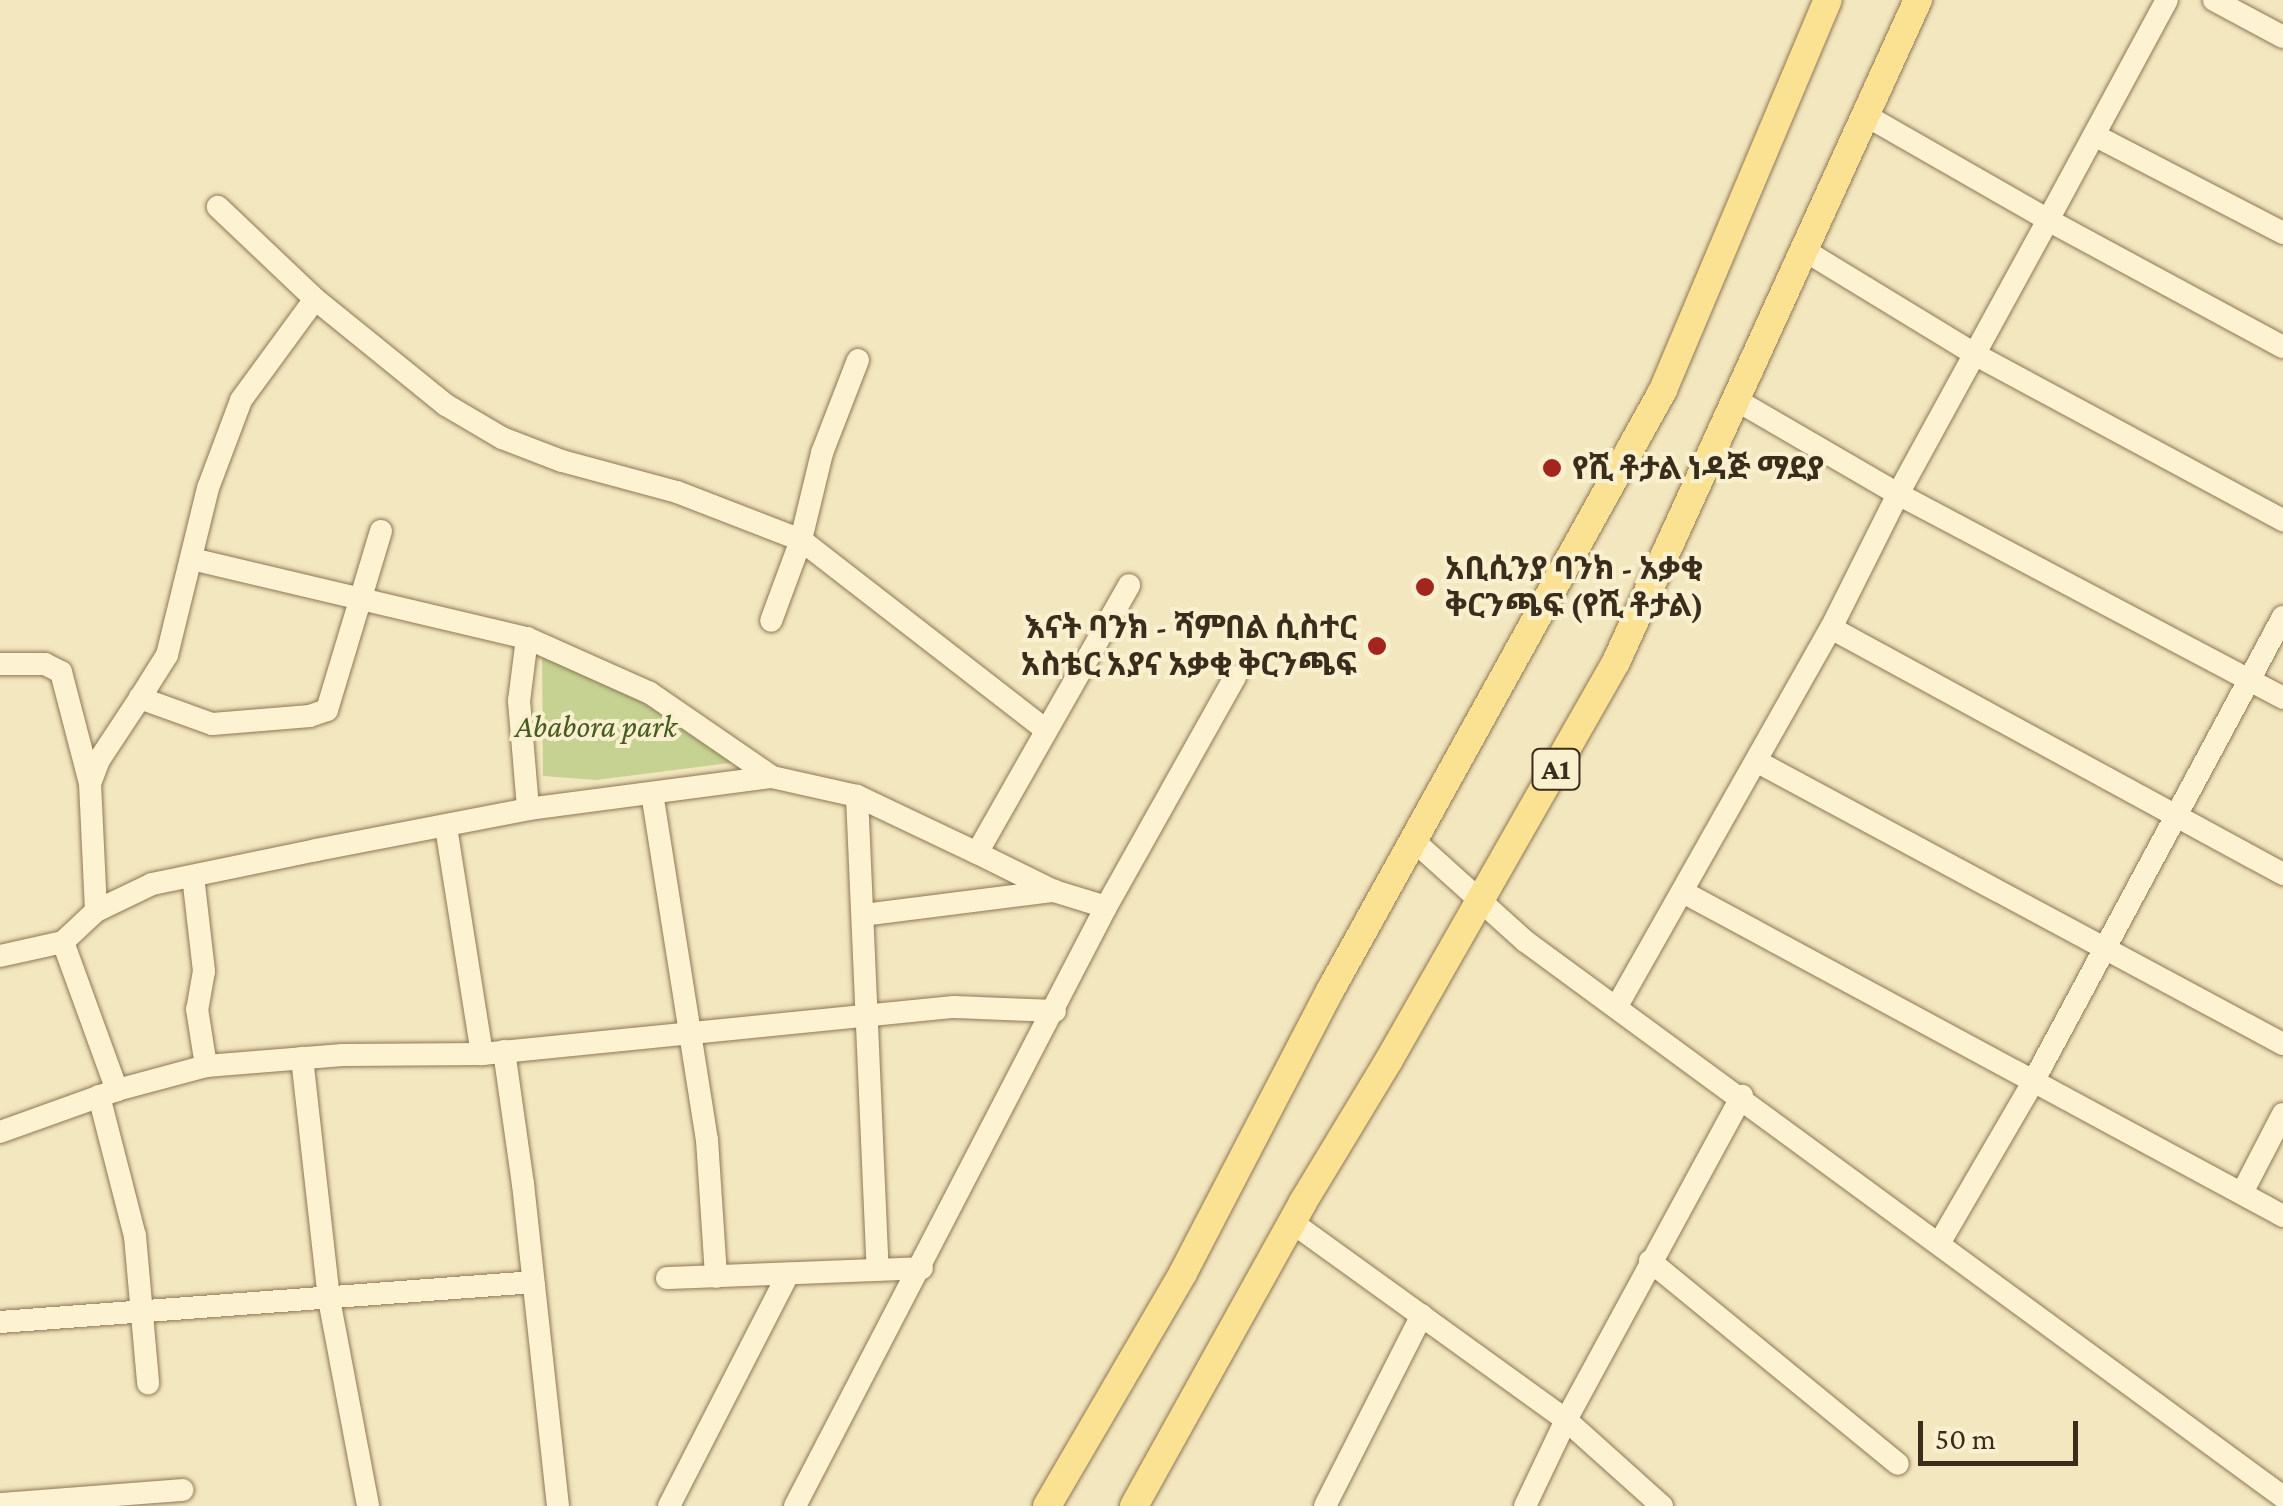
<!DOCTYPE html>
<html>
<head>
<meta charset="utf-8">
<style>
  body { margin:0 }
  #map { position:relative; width:2283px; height:1506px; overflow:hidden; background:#f3e7bf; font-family:"Crimson Pro","Noto Sans Ethiopic",serif }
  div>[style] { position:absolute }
  .green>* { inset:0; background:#c6d291 }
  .roads { filter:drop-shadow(0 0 2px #8e7755) drop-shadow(0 0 2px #8e7755) }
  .minor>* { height:22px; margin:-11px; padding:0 11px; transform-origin:11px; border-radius:11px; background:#fdf3d3 }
  .major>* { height:28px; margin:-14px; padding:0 14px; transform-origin:14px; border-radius:14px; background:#fbe192 }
  .dots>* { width:28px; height:28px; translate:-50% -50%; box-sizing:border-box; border:5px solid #f9f0cf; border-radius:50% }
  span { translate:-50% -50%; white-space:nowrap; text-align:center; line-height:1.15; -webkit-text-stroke:8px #f9f0cf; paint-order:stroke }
  .shield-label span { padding:2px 8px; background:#f9f0cf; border:2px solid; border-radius:8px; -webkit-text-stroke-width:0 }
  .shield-label { font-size:30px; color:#3b2d1b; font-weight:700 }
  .poi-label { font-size:32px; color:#3b2d1b; font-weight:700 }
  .left { translate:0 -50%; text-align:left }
  .right { translate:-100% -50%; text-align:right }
  .park-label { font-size:32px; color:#485a1f; font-style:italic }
  .scale { position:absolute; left:1918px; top:1421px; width:160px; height:45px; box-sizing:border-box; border:5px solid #3b2d1b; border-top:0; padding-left:12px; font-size:30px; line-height:35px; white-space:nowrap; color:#3b2d1b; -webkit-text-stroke:8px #f9f0cf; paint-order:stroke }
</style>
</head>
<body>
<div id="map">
  <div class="green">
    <i style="clip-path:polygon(542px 644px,584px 660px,737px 762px,596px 780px,543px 776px)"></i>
  </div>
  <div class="roads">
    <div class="minor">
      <i style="left:2214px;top:0;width:78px;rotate:28.2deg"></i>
      <i style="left:1865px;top:115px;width:211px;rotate:29.8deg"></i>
      <i style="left:2048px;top:220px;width:250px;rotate:-61.6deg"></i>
      <i style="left:2094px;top:135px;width:213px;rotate:27.4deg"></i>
      <i style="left:1804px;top:250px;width:202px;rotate:31.4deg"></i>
      <i style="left:1976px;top:355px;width:349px;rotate:28.3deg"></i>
      <i style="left:315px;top:299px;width:169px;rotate:39deg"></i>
      <i style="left:446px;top:405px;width:65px;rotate:30.5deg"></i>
      <i style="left:502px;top:438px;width:64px;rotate:21deg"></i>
      <i style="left:562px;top:461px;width:119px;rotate:15.1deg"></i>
      <i style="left:677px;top:492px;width:133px;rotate:21.2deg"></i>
      <i style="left:801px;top:540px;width:86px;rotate:110.3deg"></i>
      <i style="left:858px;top:360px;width:100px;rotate:111.2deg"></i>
      <i style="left:822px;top:453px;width:89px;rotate:103.6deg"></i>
      <i style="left:801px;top:540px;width:309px;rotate:37.8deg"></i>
      <i style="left:1738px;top:401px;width:185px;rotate:30.2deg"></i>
      <i style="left:1898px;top:494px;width:436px;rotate:27.9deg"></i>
      <i style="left:381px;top:531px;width:187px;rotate:106.8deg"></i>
      <i style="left:327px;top:710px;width:18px;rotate:161deg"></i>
      <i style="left:310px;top:716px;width:98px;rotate:175.3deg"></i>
      <i style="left:212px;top:724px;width:77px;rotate:-160.1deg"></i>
      <i style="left:140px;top:698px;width:74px;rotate:123.5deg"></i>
      <i style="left:99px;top:760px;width:25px;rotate:111deg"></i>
      <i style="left:90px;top:783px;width:128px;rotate:87.3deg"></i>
      <i style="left:96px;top:911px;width:62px;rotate:-25.7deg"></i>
      <i style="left:152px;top:884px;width:167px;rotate:-11.7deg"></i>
      <i style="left:316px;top:850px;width:216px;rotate:-10.9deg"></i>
      <i style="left:528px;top:809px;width:246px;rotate:-7.5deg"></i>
      <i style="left:772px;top:777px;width:87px;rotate:12.6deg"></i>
      <i style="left:857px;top:796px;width:133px;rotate:25.4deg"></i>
      <i style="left:977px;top:853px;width:308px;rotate:-60.4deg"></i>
      <i style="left:192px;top:559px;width:344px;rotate:13.3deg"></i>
      <i style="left:527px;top:638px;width:135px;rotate:24.1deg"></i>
      <i style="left:650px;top:693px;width:148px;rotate:34.5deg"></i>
      <i style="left:1831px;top:628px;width:515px;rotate:28.56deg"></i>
      <i style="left:527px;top:638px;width:64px;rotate:97.2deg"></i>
      <i style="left:519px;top:701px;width:108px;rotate:85.2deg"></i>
      <i style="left:0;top:664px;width:45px"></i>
      <i style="left:45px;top:664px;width:18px;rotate:27deg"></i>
      <i style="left:61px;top:672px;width:115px;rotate:75.4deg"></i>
      <i style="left:140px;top:698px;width:51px;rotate:-57.9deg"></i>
      <i style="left:167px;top:655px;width:172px;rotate:-76.2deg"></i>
      <i style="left:208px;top:488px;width:94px;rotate:-69.4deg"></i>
      <i style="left:241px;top:400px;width:125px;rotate:-53.8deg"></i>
      <i style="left:315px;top:299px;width:134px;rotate:-136.5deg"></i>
      <i style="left:1756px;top:761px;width:598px;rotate:28.24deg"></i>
      <i style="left:652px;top:793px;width:351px;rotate:81deg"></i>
      <i style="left:707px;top:1140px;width:137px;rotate:86.2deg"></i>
      <i style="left:857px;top:796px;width:474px;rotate:87.5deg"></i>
      <i style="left:446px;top:827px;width:230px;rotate:81deg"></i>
      <i style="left:1414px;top:841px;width:149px;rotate:42deg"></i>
      <i style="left:1525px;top:941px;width:940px;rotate:36.26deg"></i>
      <i style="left:977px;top:853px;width:86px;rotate:26.3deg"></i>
      <i style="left:1054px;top:891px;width:54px;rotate:17.1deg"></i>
      <i style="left:193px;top:876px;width:96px;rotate:83.4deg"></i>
      <i style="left:204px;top:971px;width:39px;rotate:100deg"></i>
      <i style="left:197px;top:1009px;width:58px;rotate:81deg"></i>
      <i style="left:1683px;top:892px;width:682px;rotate:28.37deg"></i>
      <i style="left:96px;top:911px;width:45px;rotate:136.8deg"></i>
      <i style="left:63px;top:942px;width:158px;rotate:70deg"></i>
      <i style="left:863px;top:915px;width:193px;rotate:-7.2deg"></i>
      <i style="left:0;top:956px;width:65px;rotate:-12.5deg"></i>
      <i style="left:1617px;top:1006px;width:434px;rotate:-60.5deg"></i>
      <i style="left:1831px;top:628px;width:150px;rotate:-63.4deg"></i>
      <i style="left:1898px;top:494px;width:312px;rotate:-61.3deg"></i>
      <i style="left:2048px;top:220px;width:267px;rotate:28.4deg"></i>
      <i style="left:504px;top:1051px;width:134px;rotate:81.9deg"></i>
      <i style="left:523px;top:1184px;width:324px;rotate:83.8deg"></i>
      <i style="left:302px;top:1058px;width:243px;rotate:83.6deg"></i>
      <i style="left:329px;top:1299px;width:211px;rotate:79.3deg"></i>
      <i style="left:99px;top:1096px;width:145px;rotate:75.6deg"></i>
      <i style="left:135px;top:1236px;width:148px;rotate:84.9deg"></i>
      <i style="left:0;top:1132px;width:124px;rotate:-19.7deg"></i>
      <i style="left:117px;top:1090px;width:92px;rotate:-15.1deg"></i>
      <i style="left:206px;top:1066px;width:137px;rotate:-4.6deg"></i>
      <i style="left:343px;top:1055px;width:139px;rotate:-0.4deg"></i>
      <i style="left:482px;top:1054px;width:474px;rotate:-5.7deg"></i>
      <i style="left:954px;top:1007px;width:101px;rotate:2.3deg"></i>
      <i style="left:2242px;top:1193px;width:89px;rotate:-62.6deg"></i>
      <i style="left:1293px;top:1223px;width:337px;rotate:35.8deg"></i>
      <i style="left:1566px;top:1420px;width:369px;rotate:-61.5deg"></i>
      <i style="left:1940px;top:1242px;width:185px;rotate:-59.8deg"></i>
      <i style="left:2033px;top:1082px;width:528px;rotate:-61.74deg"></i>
      <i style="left:1650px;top:1261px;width:320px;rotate:39.3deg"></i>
      <i style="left:667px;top:1278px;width:255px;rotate:-2.2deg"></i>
      <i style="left:0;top:1322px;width:535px;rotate:-4.28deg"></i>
      <i style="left:0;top:1504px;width:183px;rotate:-4.4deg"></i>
      <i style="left:669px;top:1506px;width:261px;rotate:-62.8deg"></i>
      <i style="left:795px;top:1506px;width:675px;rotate:-62.56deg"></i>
      <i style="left:1106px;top:907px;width:264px;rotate:-60.7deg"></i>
      <i style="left:1325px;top:1506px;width:214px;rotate:-63.1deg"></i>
      <i style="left:1525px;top:1506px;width:95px;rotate:-64.5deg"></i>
      <i style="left:1566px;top:1420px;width:129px;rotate:41.9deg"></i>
    </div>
    <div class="major">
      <i style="left:1047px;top:1506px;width:270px;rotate:-59.7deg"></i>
      <i style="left:1183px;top:1273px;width:320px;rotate:-62.5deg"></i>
      <i style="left:1331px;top:989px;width:685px;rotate:-61deg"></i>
      <i style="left:1663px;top:390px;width:423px;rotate:-67.1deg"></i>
      <i style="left:1134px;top:1506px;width:348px;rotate:-60.9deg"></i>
      <i style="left:1303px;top:1202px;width:166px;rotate:-58.8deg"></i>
      <i style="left:1389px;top:1060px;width:458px;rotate:-60.3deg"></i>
      <i style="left:1616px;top:662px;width:728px;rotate:-65.48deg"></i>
    </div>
  </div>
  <div class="dots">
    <i style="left:1552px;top:468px;background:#a4251e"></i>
    <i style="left:1425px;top:587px;background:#a4251e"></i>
    <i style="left:1377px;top:646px;background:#a4251e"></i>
  </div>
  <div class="shield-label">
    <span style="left:1556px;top:769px">A1</span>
  </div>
  <div class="poi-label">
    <span class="left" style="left:1572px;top:468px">የሺ ቶታል ነዳጅ ማደያ</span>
    <span class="left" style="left:1445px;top:587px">አቢሲንያ ባንክ - አቃቂ<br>ቅርንጫፍ (የሺ ቶታል)</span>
    <span class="right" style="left:1357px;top:646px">እናት ባንክ - ሻምበል ሲስተር<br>አስቴር አያና አቃቂ ቅርንጫፍ</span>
  </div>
  <div class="park-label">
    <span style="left:596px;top:726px">Ababora park</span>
  </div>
  <div class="scale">50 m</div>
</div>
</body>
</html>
